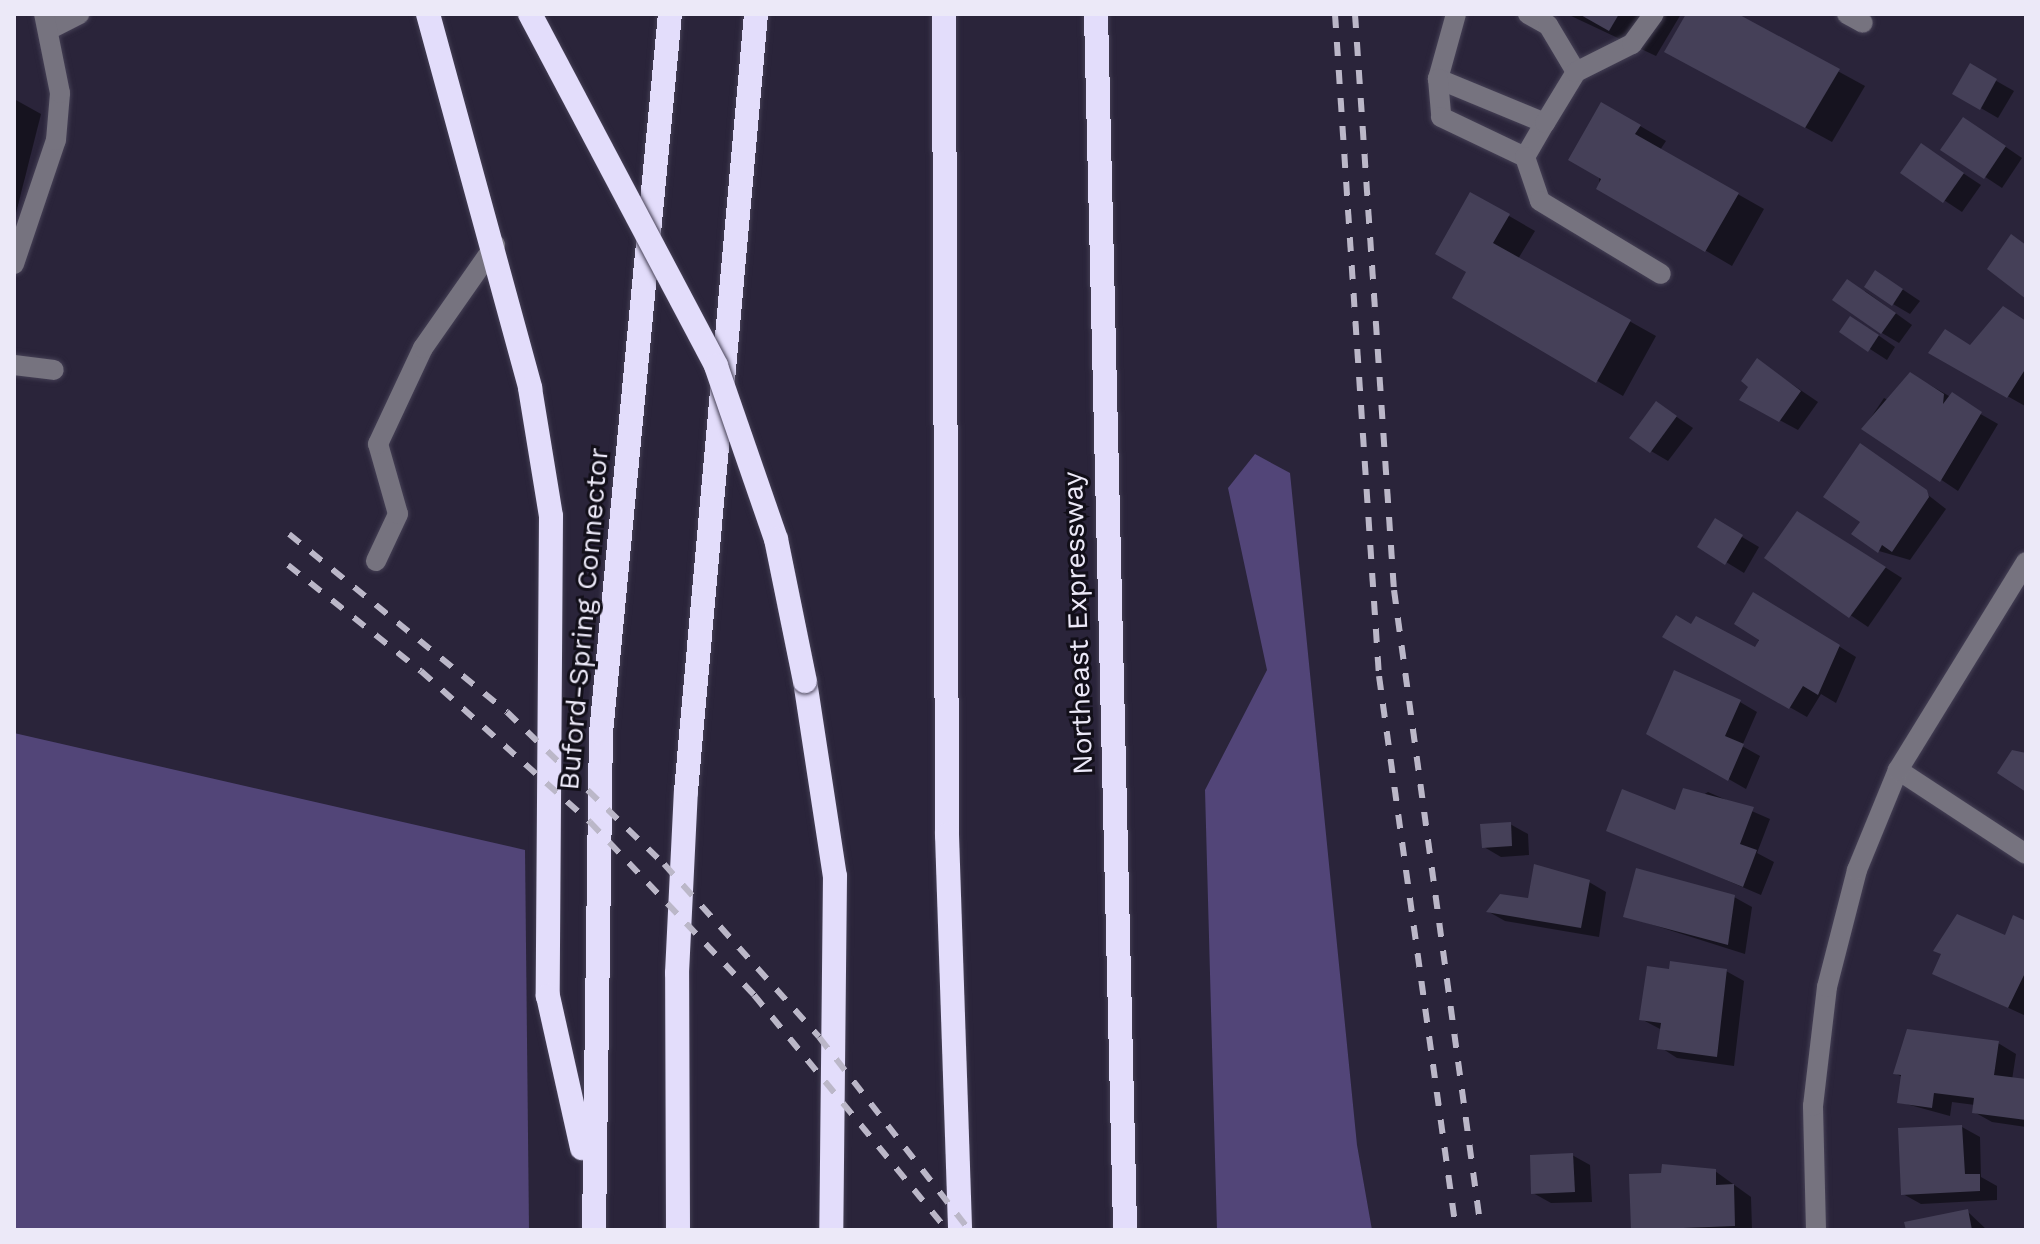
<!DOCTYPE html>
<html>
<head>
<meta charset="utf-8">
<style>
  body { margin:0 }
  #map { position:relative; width:2040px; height:1244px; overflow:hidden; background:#2a243a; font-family:"Work Sans",sans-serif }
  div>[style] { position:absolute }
  .green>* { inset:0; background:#524578 }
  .shadow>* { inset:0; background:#0007 }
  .building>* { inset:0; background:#454058 }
  .roads { filter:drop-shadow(0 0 2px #454055) drop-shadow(0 0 2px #454055) }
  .minor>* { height:20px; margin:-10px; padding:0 10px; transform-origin:10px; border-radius:10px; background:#76737f }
  .highway>* { height:24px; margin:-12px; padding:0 12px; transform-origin:12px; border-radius:12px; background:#e3ddfb }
  .rail>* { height:6px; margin-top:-3px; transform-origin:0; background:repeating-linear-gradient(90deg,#bbb7c8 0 14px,transparent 0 28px) }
  .bridges { filter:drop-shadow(0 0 2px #454055) drop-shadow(0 0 2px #454055) }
  .highway-bridge>* { height:24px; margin:-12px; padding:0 12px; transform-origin:12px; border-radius:12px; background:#e3ddfb }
  span { translate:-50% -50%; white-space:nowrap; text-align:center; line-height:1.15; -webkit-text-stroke:6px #120f19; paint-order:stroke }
  .street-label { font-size:28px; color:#ece9f8 }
  .frame { position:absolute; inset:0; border:16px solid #ece9f8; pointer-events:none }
</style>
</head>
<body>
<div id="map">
  <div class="green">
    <i style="clip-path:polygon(1255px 454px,1290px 473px,1357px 1145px,1372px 1230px,1217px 1230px,1205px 790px,1267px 670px,1228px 488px)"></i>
    <i style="clip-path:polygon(14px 733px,525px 850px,529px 1230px,14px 1230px)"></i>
  </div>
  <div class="shadow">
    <i style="clip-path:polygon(1567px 14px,1681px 14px,1656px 56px)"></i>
    <i style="clip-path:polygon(1688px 14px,1733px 14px,1865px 86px,1832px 142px,1693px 66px)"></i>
    <i style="clip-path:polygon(1970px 66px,2014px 91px,1998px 118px,1955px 93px)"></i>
    <i style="clip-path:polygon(14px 99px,41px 114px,14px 221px)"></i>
    <i style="clip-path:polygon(1602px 104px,1666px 141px,1660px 150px,1764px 209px,1732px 266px,1599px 188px)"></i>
    <i style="clip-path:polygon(1981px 130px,2022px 158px,2002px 188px,1943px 149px)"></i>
    <i style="clip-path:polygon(1922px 146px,1981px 185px,1962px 212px,1903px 173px)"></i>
    <i style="clip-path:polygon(1471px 194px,1535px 231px,1518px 259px,1656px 336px,1623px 396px,1454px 297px,1469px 272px)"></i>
    <i style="clip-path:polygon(1893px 283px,1920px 301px,1910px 314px,1893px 304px)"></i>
    <i style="clip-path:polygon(1865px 291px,1912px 325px,1899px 343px,1882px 333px)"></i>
    <i style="clip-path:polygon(2026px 322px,2025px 406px,1931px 353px,1972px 347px)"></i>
    <i style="clip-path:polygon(1868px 328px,1895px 347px,1887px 360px,1842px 331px)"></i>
    <i style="clip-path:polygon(1758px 361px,1818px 402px,1798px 430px,1759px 409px,1751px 387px)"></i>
    <i style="clip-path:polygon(1928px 384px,1998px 424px,1958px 491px,1864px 428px,1884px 398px,1892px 402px)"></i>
    <i style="clip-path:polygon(1656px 403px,1693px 428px,1668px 461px,1651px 451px)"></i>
    <i style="clip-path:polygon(1878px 456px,1946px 509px,1910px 560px,1879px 551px,1863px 522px)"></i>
    <i style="clip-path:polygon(1715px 521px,1759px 547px,1744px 573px,1700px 546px)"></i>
    <i style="clip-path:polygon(1815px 523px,1902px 578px,1868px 627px,1766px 558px)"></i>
    <i style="clip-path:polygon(1771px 604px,1856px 657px,1836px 703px,1821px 694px,1807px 717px,1665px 636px,1755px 650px)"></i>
    <i style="clip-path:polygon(1740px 702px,1757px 712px,1742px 746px,1760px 756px,1746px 789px,1648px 733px)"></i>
    <i style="clip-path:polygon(1708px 792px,1770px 819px,1757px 853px,1774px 862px,1761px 895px,1609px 830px,1676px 812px)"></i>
    <i style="clip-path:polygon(1510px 824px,1528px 834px,1529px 855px,1501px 857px,1484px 847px)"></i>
    <i style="clip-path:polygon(1589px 882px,1606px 892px,1599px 937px,1505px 921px,1489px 912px)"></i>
    <i style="clip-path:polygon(1734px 897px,1752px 907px,1745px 954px,1625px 916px)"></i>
    <i style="clip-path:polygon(2026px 923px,2026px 1016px,1935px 974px,2006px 937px)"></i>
    <i style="clip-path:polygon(1726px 971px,1744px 981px,1734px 1066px,1677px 1058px,1660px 1047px,1662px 1030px,1641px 1019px)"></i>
    <i style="clip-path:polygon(1998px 1043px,2016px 1054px,2012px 1080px,2026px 1081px,2026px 1127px,1992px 1122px,1974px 1112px,1975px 1105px,1952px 1102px,1950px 1116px,1899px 1102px,1902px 1077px,1895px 1073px)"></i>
    <i style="clip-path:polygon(1962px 1127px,1980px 1137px,1981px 1177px,1997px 1186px,1997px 1200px,1921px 1204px,1903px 1194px)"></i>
    <i style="clip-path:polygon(1572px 1155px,1590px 1165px,1592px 1202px,1551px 1203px,1533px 1193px)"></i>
    <i style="clip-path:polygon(1715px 1171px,1751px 1197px,1752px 1230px,1633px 1230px,1631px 1176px)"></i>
    <i style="clip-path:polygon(1967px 1211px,1987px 1230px,1908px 1230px)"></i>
  </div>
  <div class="building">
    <i style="clip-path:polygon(1579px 14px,1619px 14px,1609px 31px)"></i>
    <i style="clip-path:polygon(1686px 14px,1738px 14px,1840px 69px,1805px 128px,1664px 52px)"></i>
    <i style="clip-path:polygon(1970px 63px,1997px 79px,1980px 110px,1952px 94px)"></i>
    <i style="clip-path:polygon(1601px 102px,1641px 125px,1635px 134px,1739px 193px,1705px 252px,1596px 189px,1601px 179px,1568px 160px)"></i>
    <i style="clip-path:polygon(1963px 117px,2006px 146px,1984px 179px,1940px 150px)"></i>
    <i style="clip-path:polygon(1921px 143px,1964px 173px,1943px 203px,1900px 173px)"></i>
    <i style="clip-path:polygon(1470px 192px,1510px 214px,1493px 243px,1631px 320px,1596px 383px,1452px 298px,1466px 272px,1435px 254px)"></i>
    <i style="clip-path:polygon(2011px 234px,2026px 245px,2026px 299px,1987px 269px)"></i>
    <i style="clip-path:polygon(1875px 270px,1903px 289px,1892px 306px,1864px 287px)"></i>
    <i style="clip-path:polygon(1847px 279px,1896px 313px,1881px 334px,1832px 300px)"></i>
    <i style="clip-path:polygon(2003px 306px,2026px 321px,2026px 368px,2007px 398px,1928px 353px,1945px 329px,1970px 345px)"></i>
    <i style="clip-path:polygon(1850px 316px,1879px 335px,1868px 352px,1839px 332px)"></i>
    <i style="clip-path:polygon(1757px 358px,1801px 391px,1779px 422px,1739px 400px,1748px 387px,1741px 381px)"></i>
    <i style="clip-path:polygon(1910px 372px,1944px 394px,1943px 404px,1952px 392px,1982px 412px,1940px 482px,1861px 429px)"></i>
    <i style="clip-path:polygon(1656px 401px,1677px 416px,1650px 453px,1629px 438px)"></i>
    <i style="clip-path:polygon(1860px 443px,1927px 490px,1929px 497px,1892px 552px,1882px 545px,1878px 553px,1851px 534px,1860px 522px,1823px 497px)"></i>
    <i style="clip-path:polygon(1797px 511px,1886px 567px,1849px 618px,1764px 558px)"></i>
    <i style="clip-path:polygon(1715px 518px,1743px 535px,1725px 565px,1697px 547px)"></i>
    <i style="clip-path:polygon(1753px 592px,1840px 645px,1818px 695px,1803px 686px,1789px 709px,1662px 637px,1676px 615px,1691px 624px,1696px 616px,1755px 647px,1759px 640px,1734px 624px)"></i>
    <i style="clip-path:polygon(1674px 670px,1741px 700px,1725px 736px,1744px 744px,1728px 781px,1646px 734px)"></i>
    <i style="clip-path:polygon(2012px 750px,2026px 753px,2026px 792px,1997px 773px)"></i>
    <i style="clip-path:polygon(1683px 788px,1754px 807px,1740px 844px,1757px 850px,1743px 887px,1606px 831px,1622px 789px,1675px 810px)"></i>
    <i style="clip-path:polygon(1511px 822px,1512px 846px,1482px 848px,1480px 824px)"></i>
    <i style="clip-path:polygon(1534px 864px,1590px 880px,1581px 928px,1486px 912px,1500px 894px,1528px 898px)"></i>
    <i style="clip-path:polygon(1636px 868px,1735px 895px,1728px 945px,1623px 917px)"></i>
    <i style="clip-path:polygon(1957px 914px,2005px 935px,2013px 915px,2026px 921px,2026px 971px,2008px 1008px,1932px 974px,1941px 954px,1933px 951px)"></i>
    <i style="clip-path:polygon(1670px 961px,1727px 969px,1717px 1057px,1657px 1049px,1661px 1023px,1639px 1020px,1647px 966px,1669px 969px)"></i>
    <i style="clip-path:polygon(1907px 1029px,1999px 1041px,1994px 1075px,2026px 1079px,2026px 1120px,1972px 1113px,1974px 1098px,1934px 1093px,1932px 1108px,1897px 1103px,1901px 1075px,1893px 1074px)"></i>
    <i style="clip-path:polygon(1962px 1125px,1965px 1174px,1980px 1174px,1980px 1191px,1901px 1195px,1898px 1128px)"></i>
    <i style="clip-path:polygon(1573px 1153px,1575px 1192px,1531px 1194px,1530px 1155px)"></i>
    <i style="clip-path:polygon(1662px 1164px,1716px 1169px,1716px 1185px,1734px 1184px,1735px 1226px,1631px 1230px,1629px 1174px,1661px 1173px)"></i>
    <i style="clip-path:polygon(1968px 1209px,1972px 1230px,1906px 1230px,1904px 1222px)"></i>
  </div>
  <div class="roads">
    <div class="minor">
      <i style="left:1528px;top:14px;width:23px;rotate:29deg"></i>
      <i style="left:1548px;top:25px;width:55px;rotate:59.2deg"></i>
      <i style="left:1847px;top:14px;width:18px;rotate:29deg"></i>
      <i style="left:50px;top:29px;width:33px;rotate:-27deg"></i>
      <i style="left:1438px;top:79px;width:67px;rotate:-74.5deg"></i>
      <i style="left:1545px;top:123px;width:116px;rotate:-157.6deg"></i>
      <i style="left:1438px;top:79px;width:38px;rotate:85deg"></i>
      <i style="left:1441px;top:117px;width:93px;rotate:25.5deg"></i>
      <i style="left:1525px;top:157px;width:39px;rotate:-60deg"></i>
      <i style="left:1545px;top:123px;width:60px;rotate:-58.7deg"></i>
      <i style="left:1576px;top:72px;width:63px;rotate:-26.6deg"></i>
      <i style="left:1632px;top:44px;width:37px;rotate:-54deg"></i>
      <i style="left:1525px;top:157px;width:46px;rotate:71.2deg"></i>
      <i style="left:1540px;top:201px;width:141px;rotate:31.1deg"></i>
      <i style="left:14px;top:264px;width:131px;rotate:-71.3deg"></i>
      <i style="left:56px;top:140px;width:47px;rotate:-85.1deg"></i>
      <i style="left:60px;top:93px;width:81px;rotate:-101.4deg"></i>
      <i style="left:14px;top:365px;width:40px;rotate:7.1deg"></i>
      <i style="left:376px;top:561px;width:52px;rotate:-64.9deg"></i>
      <i style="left:398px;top:514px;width:73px;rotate:-105.9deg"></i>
      <i style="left:378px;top:444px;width:106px;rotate:-64.9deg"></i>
      <i style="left:423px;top:348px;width:126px;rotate:-55deg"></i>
      <i style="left:1898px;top:770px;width:153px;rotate:33.3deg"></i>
      <i style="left:1816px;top:1230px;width:124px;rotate:-91.4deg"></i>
      <i style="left:1813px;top:1106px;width:120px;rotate:-83.3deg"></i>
      <i style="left:1827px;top:987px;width:121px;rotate:-75.6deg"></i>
      <i style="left:1857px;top:870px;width:108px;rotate:-67.7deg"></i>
      <i style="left:1898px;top:770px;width:244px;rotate:-58.4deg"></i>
    </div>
    <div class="highway">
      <i style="left:428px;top:14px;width:388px;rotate:74.7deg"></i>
      <i style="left:530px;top:388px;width:130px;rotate:80.7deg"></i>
      <i style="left:551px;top:516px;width:480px;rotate:90.4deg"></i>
      <i style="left:548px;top:996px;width:156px;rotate:77.4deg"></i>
      <i style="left:944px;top:14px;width:821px;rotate:89.79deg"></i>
      <i style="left:947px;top:835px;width:395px;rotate:88.1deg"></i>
      <i style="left:1096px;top:14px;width:1216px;rotate:88.63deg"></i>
      <i style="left:805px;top:681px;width:197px;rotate:81.3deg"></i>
      <i style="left:835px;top:876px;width:354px;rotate:90.6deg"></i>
      <i style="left:594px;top:1230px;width:497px;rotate:-89.2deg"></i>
      <i style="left:601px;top:733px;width:722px;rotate:-84.52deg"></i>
      <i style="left:678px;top:1230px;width:257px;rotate:-90.2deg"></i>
      <i style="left:677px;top:973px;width:182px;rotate:-87.2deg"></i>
      <i style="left:686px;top:791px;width:780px;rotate:-84.85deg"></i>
    </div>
  </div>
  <div class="rail">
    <i style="left:1335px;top:14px;width:663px;rotate:86.2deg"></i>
    <i style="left:1379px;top:676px;width:559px;rotate:82.09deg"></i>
    <i style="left:1355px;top:14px;width:577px;rotate:86.13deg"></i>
    <i style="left:1394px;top:590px;width:646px;rotate:82.26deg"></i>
    <i style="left:289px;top:534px;width:281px;rotate:39.2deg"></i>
    <i style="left:507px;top:712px;width:219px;rotate:44.1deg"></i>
    <i style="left:664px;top:864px;width:232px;rotate:48.1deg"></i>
    <i style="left:819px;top:1037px;width:244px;rotate:52.1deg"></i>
    <i style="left:288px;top:565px;width:170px;rotate:38.6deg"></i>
    <i style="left:421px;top:671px;width:227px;rotate:41.8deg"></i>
    <i style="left:590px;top:822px;width:238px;rotate:46.5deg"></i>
    <i style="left:754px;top:995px;width:304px;rotate:50.6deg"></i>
  </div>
  <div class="bridges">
    <div class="highway-bridge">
      <i style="left:530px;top:14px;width:398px;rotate:62.1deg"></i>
      <i style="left:716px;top:366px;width:183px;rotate:70.9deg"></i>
      <i style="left:776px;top:539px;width:145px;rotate:78.5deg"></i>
    </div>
  </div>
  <div class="street-label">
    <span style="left:584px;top:619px;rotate:-85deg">Buford-Spring Connector</span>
    <span style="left:1078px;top:623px;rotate:-92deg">Northeast Expressway</span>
  </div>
  <div class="frame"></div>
</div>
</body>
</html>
